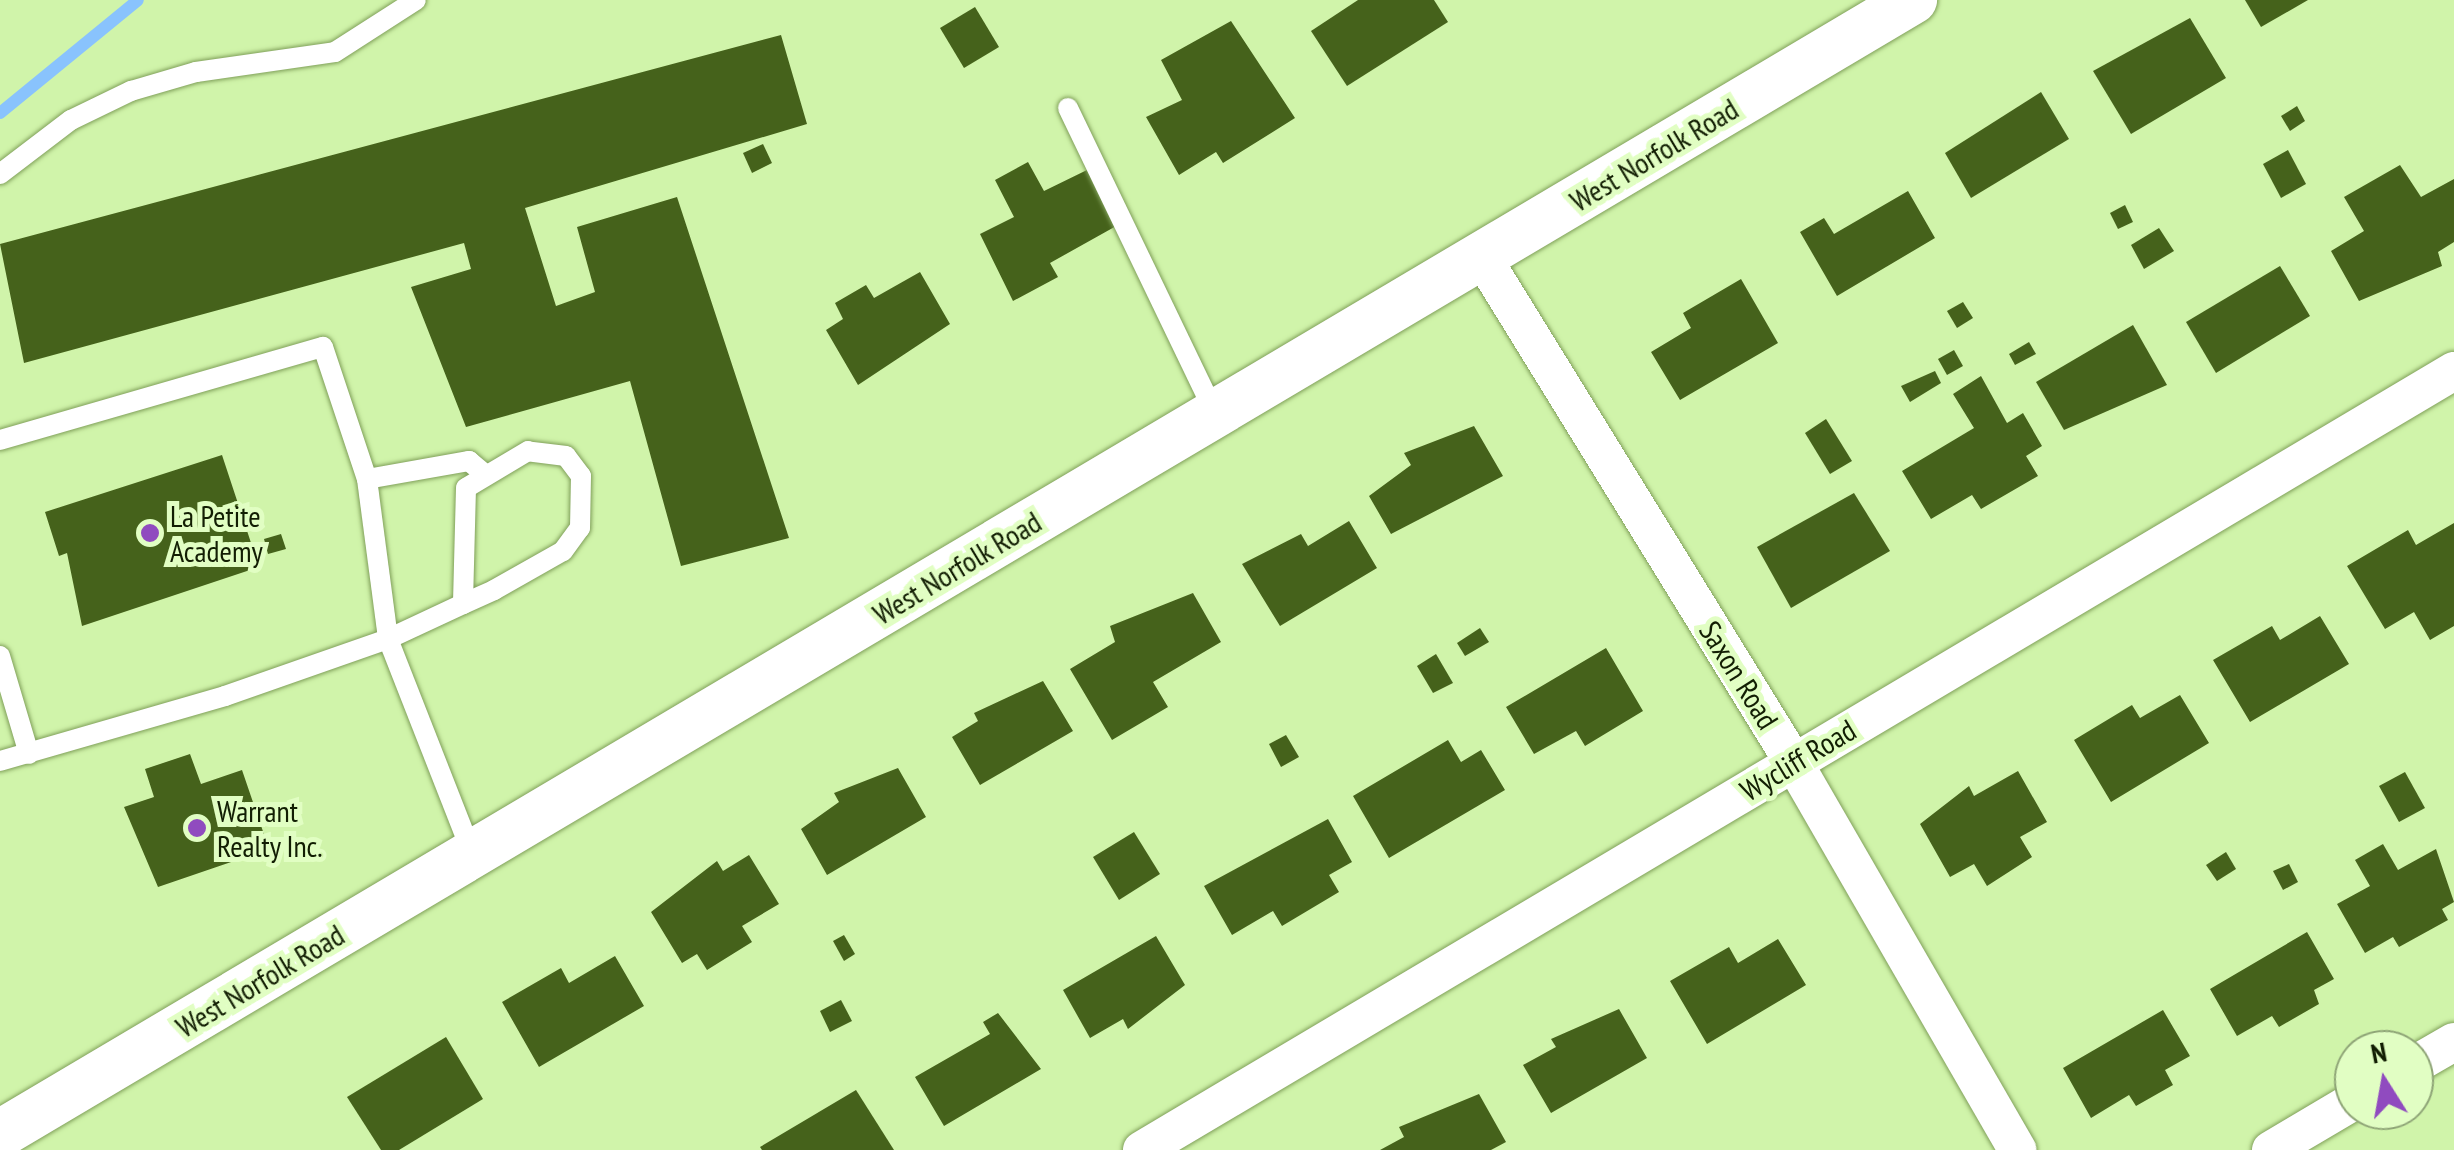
<!DOCTYPE html>
<html>
<head>
<meta charset="utf-8">
<style>
  body { margin:0 }
  #map { position:relative; width:2454px; height:1150px; overflow:hidden; background:#d0f4aa; font-family:"PT Sans Narrow",sans-serif }
  div>[style] { position:absolute }
  .stream>* { height:12px; margin:-6px; padding:0 6px; transform-origin:6px; border-radius:6px; background:#89c3fd }
  .building>* { inset:0; background:#45621b }
  .roads { filter:drop-shadow(0 0 2px #80a05a) drop-shadow(0 0 2px #80a05a) }
  .service>* { height:20px; margin:-10px; padding:0 10px; transform-origin:10px; border-radius:10px; background:#fff }
  .minor>* { height:38px; margin:-19px; padding:0 19px; transform-origin:19px; border-radius:19px; background:#fff }
  .tertiary>* { height:48px; margin:-24px; padding:0 24px; transform-origin:24px; border-radius:24px; background:#fff }
  .dots>* { width:28px; height:28px; translate:-50% -50%; box-sizing:border-box; border:5px solid #e1fec3; border-radius:50% }
  span { translate:-50% -50%; white-space:nowrap; text-align:center; line-height:1.15; -webkit-text-stroke:10px #e1fec3; paint-order:stroke }
  .street-label { font-size:30px; color:#121e03 }
  .poi-label { font-size:30px; color:#121e03 }
  .left { translate:0 -50%; text-align:left }
  .north { position:absolute; left:2334px; top:1030px; width:100px; height:100px; box-sizing:border-box; background:#e1fec3; border:2px solid #8ea476; border-radius:50%; rotate:349deg; font-size:28px; font-weight:700; line-height:40px; text-align:center; color:#121e03 }
  .north::after { content:''; display:block; margin:auto; width:35px; height:45px; background:#904bbf; clip-path:polygon(50% 0,100% 100%,50% 72%,0 100%) }
</style>
</head>
<body>
<div id="map">
  <div class="stream">
    <i style="left:0;top:113px;width:178px;rotate:-39.3deg"></i>
  </div>
  <div class="building">
    <i style="clip-path:polygon(1358px 0,1434px 0,1448px 22px,1347px 86px,1311px 31px)"></i>
    <i style="clip-path:polygon(2245px 0,2308px 0,2261px 27px)"></i>
    <i style="clip-path:polygon(975px 7px,999px 47px,964px 68px,940px 28px)"></i>
    <i style="clip-path:polygon(2190px 18px,2226px 78px,2131px 134px,2093px 71px)"></i>
    <i style="clip-path:polygon(1231px 21px,1295px 118px,1223px 163px,1216px 152px,1179px 175px,1146px 117px,1182px 100px,1161px 60px)"></i>
    <i style="clip-path:polygon(781px 35px,807px 124px,525px 208px,556px 306px,595px 292px,577px 227px,677px 197px,789px 538px,681px 566px,630px 381px,466px 427px,411px 287px,471px 269px,464px 243px,24px 363px,0 244px)"></i>
    <i style="clip-path:polygon(2041px 92px,2069px 139px,1971px 198px,1945px 153px)"></i>
    <i style="clip-path:polygon(2297px 106px,2305px 121px,2290px 131px,2281px 116px)"></i>
    <i style="clip-path:polygon(763px 144px,772px 163px,752px 173px,743px 153px)"></i>
    <i style="clip-path:polygon(2288px 150px,2306px 184px,2281px 198px,2263px 164px)"></i>
    <i style="clip-path:polygon(1028px 162px,1044px 191px,1087px 170px,1118px 225px,1050px 263px,1058px 277px,1013px 301px,980px 234px,1014px 217px,995px 180px)"></i>
    <i style="clip-path:polygon(2400px 165px,2421px 197px,2454px 179px,2454px 242px,2438px 252px,2442px 266px,2359px 301px,2331px 251px,2364px 231px,2344px 197px)"></i>
    <i style="clip-path:polygon(1908px 191px,1935px 238px,1837px 296px,1800px 232px,1824px 218px,1834px 234px)"></i>
    <i style="clip-path:polygon(2125px 205px,2133px 222px,2118px 229px,2110px 213px)"></i>
    <i style="clip-path:polygon(2159px 228px,2174px 251px,2144px 269px,2131px 245px)"></i>
    <i style="clip-path:polygon(2280px 266px,2310px 316px,2216px 373px,2186px 322px)"></i>
    <i style="clip-path:polygon(920px 272px,950px 324px,858px 385px,826px 330px,843px 319px,835px 303px,866px 285px,874px 298px)"></i>
    <i style="clip-path:polygon(1741px 279px,1778px 343px,1680px 400px,1651px 352px,1691px 328px,1683px 313px)"></i>
    <i style="clip-path:polygon(1963px 302px,1973px 318px,1957px 328px,1947px 311px)"></i>
    <i style="clip-path:polygon(2133px 325px,2167px 385px,2064px 430px,2036px 382px)"></i>
    <i style="clip-path:polygon(2029px 342px,2036px 354px,2015px 365px,2009px 354px)"></i>
    <i style="clip-path:polygon(1954px 350px,1963px 366px,1947px 375px,1938px 359px)"></i>
    <i style="clip-path:polygon(1935px 371px,1941px 383px,1910px 402px,1901px 386px)"></i>
    <i style="clip-path:polygon(1981px 376px,2007px 423px,2023px 413px,2042px 446px,2026px 456px,2038px 476px,1981px 509px,1972px 495px,1931px 519px,1902px 471px,1974px 428px,1953px 394px)"></i>
    <i style="clip-path:polygon(1826px 419px,1852px 461px,1830px 474px,1805px 433px)"></i>
    <i style="clip-path:polygon(1474px 426px,1503px 476px,1391px 534px,1369px 496px,1411px 465px,1404px 453px)"></i>
    <i style="clip-path:polygon(222px 455px,259px 567px,82px 626px,67px 553px,59px 556px,45px 512px)"></i>
    <i style="clip-path:polygon(1854px 493px,1890px 551px,1791px 608px,1757px 547px)"></i>
    <i style="clip-path:polygon(1349px 521px,1377px 568px,1280px 626px,1242px 564px,1301px 534px,1308px 546px)"></i>
    <i style="clip-path:polygon(2454px 523px,2454px 626px,2430px 640px,2414px 612px,2385px 629px,2347px 566px,2408px 530px,2416px 545px)"></i>
    <i style="clip-path:polygon(281px 534px,286px 549px,268px 554px,264px 539px)"></i>
    <i style="clip-path:polygon(1193px 593px,1221px 642px,1153px 682px,1168px 707px,1112px 740px,1070px 669px,1115px 642px,1110px 626px)"></i>
    <i style="clip-path:polygon(2320px 616px,2349px 664px,2250px 722px,2213px 660px,2272px 626px,2280px 640px)"></i>
    <i style="clip-path:polygon(1480px 628px,1489px 642px,1465px 656px,1457px 643px)"></i>
    <i style="clip-path:polygon(1606px 648px,1643px 711px,1585px 746px,1576px 731px,1534px 754px,1506px 707px)"></i>
    <i style="clip-path:polygon(1436px 654px,1453px 683px,1433px 693px,1417px 666px)"></i>
    <i style="clip-path:polygon(1043px 681px,1073px 731px,980px 785px,952px 737px,978px 721px,974px 713px)"></i>
    <i style="clip-path:polygon(2180px 695px,2209px 743px,2111px 802px,2074px 740px,2132px 705px,2140px 718px)"></i>
    <i style="clip-path:polygon(1286px 735px,1299px 757px,1281px 767px,1269px 744px)"></i>
    <i style="clip-path:polygon(1448px 740px,1461px 762px,1481px 750px,1505px 790px,1389px 858px,1353px 796px)"></i>
    <i style="clip-path:polygon(190px 754px,201px 784px,242px 770px,269px 849px,158px 887px,124px 807px,154px 797px,145px 769px)"></i>
    <i style="clip-path:polygon(898px 768px,926px 817px,827px 875px,801px 829px,839px 802px,834px 793px)"></i>
    <i style="clip-path:polygon(2018px 771px,2047px 822px,2020px 837px,2032px 857px,1987px 886px,1974px 864px,1950px 877px,1920px 824px,1969px 786px,1974px 796px)"></i>
    <i style="clip-path:polygon(2405px 772px,2425px 808px,2399px 822px,2379px 786px)"></i>
    <i style="clip-path:polygon(1328px 819px,1352px 862px,1329px 875px,1339px 892px,1282px 926px,1273px 911px,1232px 935px,1204px 886px)"></i>
    <i style="clip-path:polygon(1134px 832px,1160px 874px,1119px 900px,1093px 857px)"></i>
    <i style="clip-path:polygon(2383px 844px,2398px 870px,2436px 849px,2454px 902px,2442px 909px,2448px 920px,2399px 947px,2393px 937px,2365px 953px,2337px 904px,2370px 886px,2355px 860px)"></i>
    <i style="clip-path:polygon(2226px 852px,2236px 869px,2217px 881px,2206px 865px)"></i>
    <i style="clip-path:polygon(749px 855px,779px 904px,742px 926px,752px 942px,707px 970px,697px 954px,682px 963px,651px 912px,717px 861px,723px 871px)"></i>
    <i style="clip-path:polygon(2289px 864px,2298px 882px,2283px 890px,2273px 871px)"></i>
    <i style="clip-path:polygon(2307px 932px,2334px 979px,2314px 990px,2319px 1004px,2279px 1027px,2272px 1016px,2237px 1036px,2210px 989px)"></i>
    <i style="clip-path:polygon(844px 935px,855px 954px,844px 961px,833px 941px)"></i>
    <i style="clip-path:polygon(1156px 936px,1185px 985px,1128px 1029px,1123px 1019px,1090px 1038px,1063px 990px)"></i>
    <i style="clip-path:polygon(1778px 939px,1806px 985px,1707px 1044px,1670px 981px,1729px 947px,1738px 963px)"></i>
    <i style="clip-path:polygon(615px 956px,644px 1006px,539px 1067px,502px 1002px,561px 968px,569px 983px)"></i>
    <i style="clip-path:polygon(841px 1000px,852px 1021px,830px 1032px,820px 1011px)"></i>
    <i style="clip-path:polygon(1619px 1009px,1647px 1058px,1551px 1113px,1523px 1065px,1556px 1047px,1551px 1039px)"></i>
    <i style="clip-path:polygon(2163px 1010px,2190px 1056px,2165px 1070px,2173px 1085px,2136px 1106px,2129px 1095px,2091px 1118px,2063px 1068px)"></i>
    <i style="clip-path:polygon(998px 1013px,1041px 1069px,944px 1126px,915px 1077px,990px 1034px,983px 1022px)"></i>
    <i style="clip-path:polygon(446px 1037px,483px 1099px,399px 1150px,381px 1150px,347px 1097px)"></i>
    <i style="clip-path:polygon(856px 1090px,894px 1150px,762px 1150px,760px 1147px)"></i>
    <i style="clip-path:polygon(1479px 1094px,1506px 1142px,1491px 1150px,1380px 1150px,1404px 1137px,1399px 1127px)"></i>
  </div>
  <div class="roads">
    <div class="service">
      <i style="left:1068px;top:108px;width:339px;rotate:64.3deg"></i>
      <i style="left:0;top:174px;width:89px;rotate:-37.3deg"></i>
      <i style="left:71px;top:120px;width:67px;rotate:-25.8deg"></i>
      <i style="left:131px;top:91px;width:68px;rotate:-16.3deg"></i>
      <i style="left:196px;top:72px;width:140px;rotate:-8.2deg"></i>
      <i style="left:335px;top:52px;width:96px;rotate:-32.7deg"></i>
      <i style="left:0;top:440px;width:336px;rotate:-16.1deg"></i>
      <i style="left:323px;top:347px;width:139px;rotate:71.6deg"></i>
      <i style="left:367px;top:479px;width:104px;rotate:-10deg"></i>
      <i style="left:469px;top:461px;width:16px;rotate:40deg"></i>
      <i style="left:367px;top:479px;width:161px;rotate:82.5deg"></i>
      <i style="left:388px;top:639px;width:230px;rotate:68.6deg"></i>
      <i style="left:0;top:656px;width:102px;rotate:73.5deg"></i>
      <i style="left:0;top:761px;width:234px;rotate:-16.1deg"></i>
      <i style="left:225px;top:696px;width:173px;rotate:-19.3deg"></i>
      <i style="left:388px;top:639px;width:83px;rotate:-25deg"></i>
      <i style="left:463px;top:604px;width:34px;rotate:-24deg"></i>
      <i style="left:494px;top:590px;width:79px;rotate:-29.5deg"></i>
      <i style="left:563px;top:551px;width:29px;rotate:-54deg"></i>
      <i style="left:580px;top:528px;width:52px;rotate:-88.9deg"></i>
      <i style="left:581px;top:476px;width:25px;rotate:-127deg"></i>
      <i style="left:566px;top:456px;width:38px;rotate:-173deg"></i>
      <i style="left:528px;top:451px;width:72px;rotate:149.2deg"></i>
      <i style="left:466px;top:488px;width:116px;rotate:91.5deg"></i>
    </div>
    <div class="minor">
      <i style="left:1482px;top:257px;width:594px;rotate:58.34deg"></i>
      <i style="left:1794px;top:763px;width:447px;rotate:60deg"></i>
      <i style="left:2414px;top:1065px;width:46px;rotate:-29.9deg"></i>
      <i style="left:1142px;top:1150px;width:1526px;rotate:-30.7deg"></i>
      <i style="left:2271px;top:1150px;width:96px;rotate:-30.6deg"></i>
    </div>
    <div class="tertiary">
      <i style="left:0;top:1134px;width:2224px;rotate:-30.66deg"></i>
    </div>
  </div>
  <div class="dots">
    <i style="left:150px;top:533px;background:#904bbf"></i>
    <i style="left:197px;top:828px;background:#904bbf"></i>
  </div>
  <div class="street-label">
    <span style="left:1654px;top:155px;rotate:-31deg">West Norfolk Road</span>
    <span style="left:957px;top:568px;rotate:-31deg">West Norfolk Road</span>
    <span style="left:1739px;top:675px;rotate:58deg">Saxon Road</span>
    <span style="left:1798px;top:760px;rotate:-31deg">Wycliff Road</span>
    <span style="left:260px;top:981px;rotate:-31deg">West Norfolk Road</span>
  </div>
  <div class="poi-label">
    <span class="left" style="left:170px;top:533px">La Petite<br>Academy</span>
    <span class="left" style="left:217px;top:828px">Warrant<br>Realty Inc.</span>
  </div>
  <div class="north">N</div>
</div>
</body>
</html>
